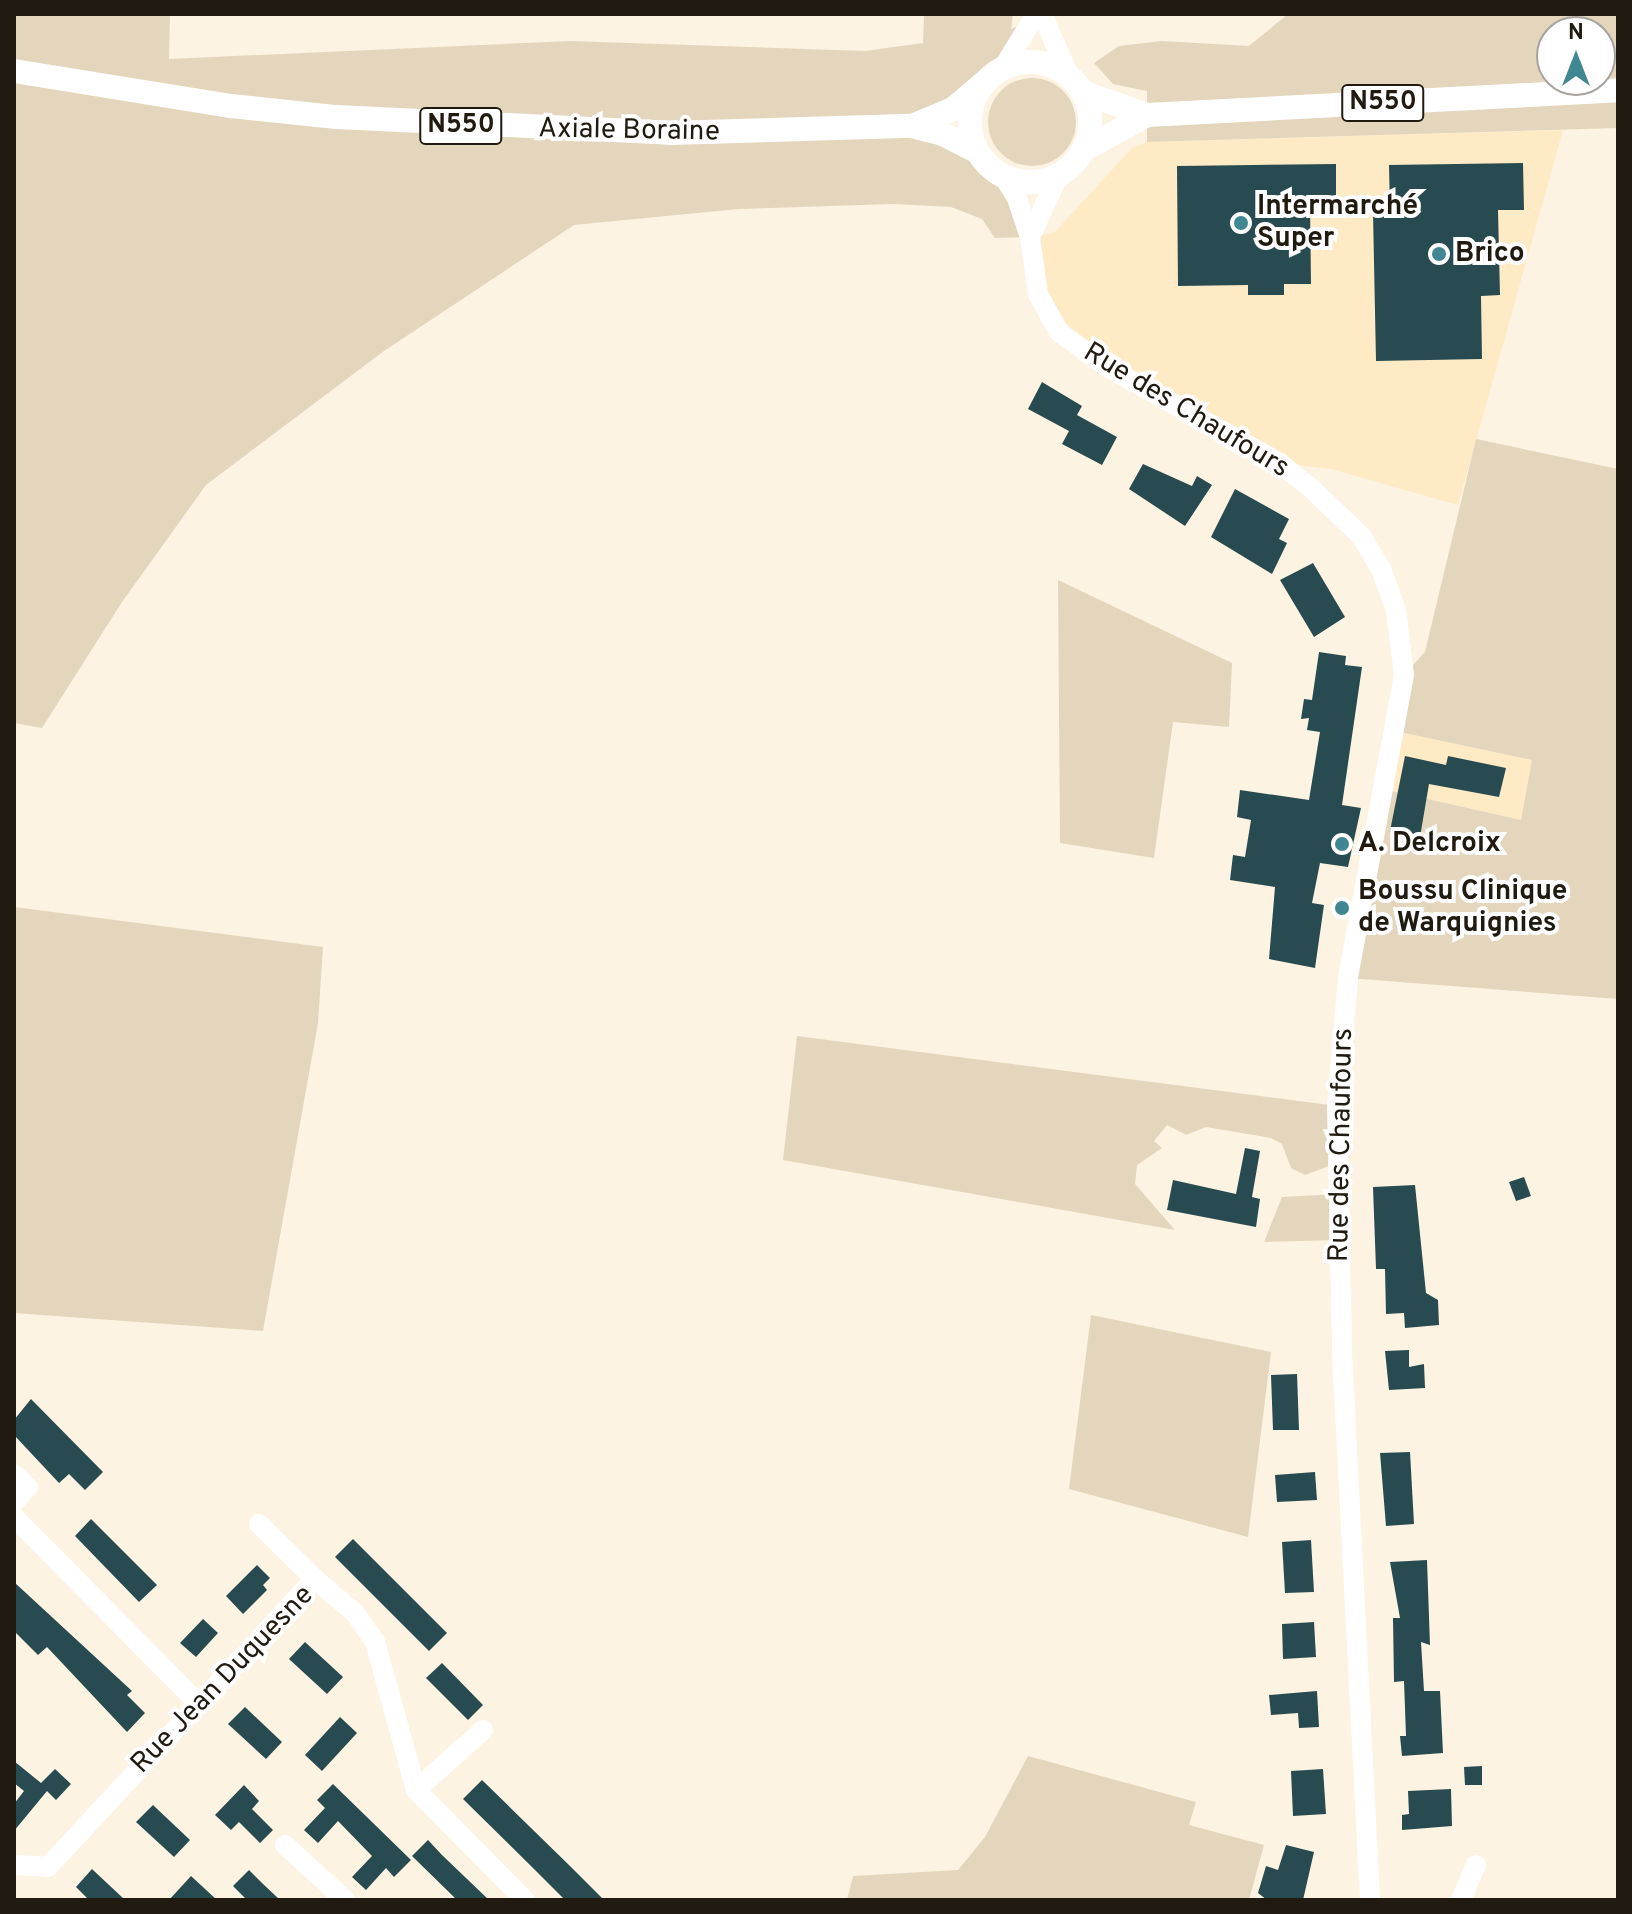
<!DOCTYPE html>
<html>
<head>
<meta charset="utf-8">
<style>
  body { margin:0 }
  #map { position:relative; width:1632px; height:1914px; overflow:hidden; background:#fdf3e2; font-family:Overpass,sans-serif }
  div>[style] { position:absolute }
  .built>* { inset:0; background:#feeac5 }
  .green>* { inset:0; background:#e4d6bc }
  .round { border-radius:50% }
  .building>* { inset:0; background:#284b51 }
  .minor>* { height:20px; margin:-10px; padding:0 10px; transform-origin:10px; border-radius:10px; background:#fff }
  .major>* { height:24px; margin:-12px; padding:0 12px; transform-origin:12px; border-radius:12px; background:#fff }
  .major>.ring { margin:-12px; padding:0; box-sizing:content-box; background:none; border:24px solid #fff; border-radius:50% }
  .dots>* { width:22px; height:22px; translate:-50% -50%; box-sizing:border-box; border:4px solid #fff; border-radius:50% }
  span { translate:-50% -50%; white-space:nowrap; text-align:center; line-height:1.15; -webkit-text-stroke:8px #fff; paint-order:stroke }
  .shield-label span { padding:2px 6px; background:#fff; border:2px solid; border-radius:6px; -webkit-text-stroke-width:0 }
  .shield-label { font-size:26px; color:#201a10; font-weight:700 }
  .street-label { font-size:28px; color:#201a10 }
  .poi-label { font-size:28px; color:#201a10; font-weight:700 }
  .left { translate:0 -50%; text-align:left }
  .frame { position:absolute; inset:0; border:16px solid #201a10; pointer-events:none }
  .north { position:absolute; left:1536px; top:16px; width:80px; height:80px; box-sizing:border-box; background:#fff; border:2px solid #a6a39f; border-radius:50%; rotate:0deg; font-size:22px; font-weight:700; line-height:32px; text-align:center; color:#201a10 }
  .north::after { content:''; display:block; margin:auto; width:28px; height:36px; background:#418792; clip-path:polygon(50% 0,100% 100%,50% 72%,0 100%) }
</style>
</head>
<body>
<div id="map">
  <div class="built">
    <i style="clip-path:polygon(1563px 130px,1458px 505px,1331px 469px,1280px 463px,1059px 332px,1030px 237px,1054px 233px,1132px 148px,1147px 142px)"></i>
    <i style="clip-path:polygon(1395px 731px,1533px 760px,1521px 820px,1384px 789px)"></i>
  </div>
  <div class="green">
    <i style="clip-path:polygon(14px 14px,170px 14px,169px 59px,570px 41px,865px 51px,923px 43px,924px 14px,1013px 14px,1011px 29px,1034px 20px,1003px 68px,940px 116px,1002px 174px,1030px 237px,995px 238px,982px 219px,951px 207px,893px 204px,738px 209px,574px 225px,384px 351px,206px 485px,122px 602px,42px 728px,14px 723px)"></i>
    <i style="clip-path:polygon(evenodd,1288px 14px,1618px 14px,1618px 128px,1147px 142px,1147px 91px,1113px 84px,1094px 63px,1119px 46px,1162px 41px,1249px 46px,1288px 14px,1552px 32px,1600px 32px,1600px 80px,1552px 80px,1552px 32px)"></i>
    <i class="round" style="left:988px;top:78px;width:88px;height:88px"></i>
    <i style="clip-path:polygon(1476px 439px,1618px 469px,1618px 999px,1348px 978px,1383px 789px,1521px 820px,1532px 760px,1395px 731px,1404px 675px,1425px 652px)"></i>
    <i style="clip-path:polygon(1058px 580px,1232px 663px,1229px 727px,1173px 722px,1154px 858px,1060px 843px)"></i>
    <i style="clip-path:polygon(14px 907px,323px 947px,318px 1023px,263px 1331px,14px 1313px)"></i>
    <i style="clip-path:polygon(797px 1036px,1337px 1106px,1337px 1163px,1305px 1175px,1291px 1168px,1282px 1144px,1271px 1138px,1206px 1127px,1186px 1135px,1167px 1125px,1154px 1141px,1162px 1148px,1137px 1165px,1135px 1184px,1175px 1230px,783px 1160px)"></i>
    <i style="clip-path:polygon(1338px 1194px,1339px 1240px,1264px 1242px,1282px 1197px)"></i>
    <i style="clip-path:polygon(1091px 1315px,1271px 1352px,1248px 1537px,1069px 1489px)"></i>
    <i style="clip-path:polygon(1028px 1756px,1196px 1802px,1189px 1825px,1264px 1845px,1249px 1900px,847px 1900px,853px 1876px,958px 1870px,985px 1837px)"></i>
  </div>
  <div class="building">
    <i style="clip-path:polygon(1523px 163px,1524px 210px,1498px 210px,1500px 295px,1481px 296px,1482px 359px,1376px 361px,1373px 213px,1390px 212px,1389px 165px)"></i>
    <i style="clip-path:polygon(1336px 164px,1336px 203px,1310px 203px,1311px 284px,1284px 284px,1284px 295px,1248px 295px,1248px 285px,1178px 286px,1177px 166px)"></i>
    <i style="clip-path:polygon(1042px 382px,1082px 406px,1077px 415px,1117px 437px,1102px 465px,1062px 444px,1069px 431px,1028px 409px)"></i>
    <i style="clip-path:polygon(1143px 464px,1192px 486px,1197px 476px,1212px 485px,1185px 526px,1129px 489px)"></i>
    <i style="clip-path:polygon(1235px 489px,1289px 519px,1279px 539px,1287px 543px,1272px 574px,1211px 537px)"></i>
    <i style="clip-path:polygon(1313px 563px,1345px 617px,1314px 637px,1280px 580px)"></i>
    <i style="clip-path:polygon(1319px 652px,1346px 656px,1345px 665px,1362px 667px,1342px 805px,1361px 808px,1348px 867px,1320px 863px,1312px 903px,1324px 905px,1315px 968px,1269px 959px,1275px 887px,1230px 880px,1233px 855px,1245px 857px,1251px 820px,1237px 817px,1240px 790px,1309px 800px,1320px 732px,1307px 730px,1309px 718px,1301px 719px,1304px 699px,1312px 700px)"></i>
    <i style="clip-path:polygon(1405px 756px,1446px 765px,1448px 756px,1506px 768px,1499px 797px,1429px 784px,1420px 837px,1390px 831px)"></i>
    <i style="clip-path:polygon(1245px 1148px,1260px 1151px,1252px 1197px,1260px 1199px,1256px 1227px,1167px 1210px,1173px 1180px,1236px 1194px)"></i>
    <i style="clip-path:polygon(1524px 1177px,1531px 1196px,1516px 1201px,1509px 1182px)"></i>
    <i style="clip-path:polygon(1415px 1185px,1426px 1293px,1438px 1300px,1439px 1325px,1405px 1328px,1404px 1313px,1386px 1314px,1385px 1269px,1376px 1269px,1373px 1187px)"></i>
    <i style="clip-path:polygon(1409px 1350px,1409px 1367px,1424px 1364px,1425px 1388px,1389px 1390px,1385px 1351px)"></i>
    <i style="clip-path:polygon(1297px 1374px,1299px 1430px,1273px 1430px,1271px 1375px)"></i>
    <i style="clip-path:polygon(31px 1399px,103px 1472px,85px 1490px,69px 1474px,59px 1483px,14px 1435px,14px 1420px)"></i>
    <i style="clip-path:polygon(1410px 1452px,1414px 1524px,1386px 1526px,1380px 1453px)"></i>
    <i style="clip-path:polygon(1315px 1472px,1317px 1500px,1277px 1502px,1275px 1475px)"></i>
    <i style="clip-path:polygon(91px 1519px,157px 1585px,139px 1602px,75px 1536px)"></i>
    <i style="clip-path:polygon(353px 1539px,447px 1633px,429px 1651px,335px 1557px)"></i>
    <i style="clip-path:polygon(1311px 1540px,1314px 1592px,1285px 1593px,1282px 1542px)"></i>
    <i style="clip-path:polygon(1427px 1560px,1430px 1645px,1421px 1642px,1424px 1691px,1440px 1691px,1443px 1753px,1402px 1756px,1400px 1736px,1406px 1736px,1404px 1681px,1394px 1682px,1393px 1618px,1400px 1618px,1390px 1562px)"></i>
    <i style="clip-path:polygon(257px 1565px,270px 1578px,263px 1585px,267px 1590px,243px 1614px,226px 1596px)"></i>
    <i style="clip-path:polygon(14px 1582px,132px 1691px,127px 1695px,145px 1713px,127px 1732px,47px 1647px,38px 1655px,14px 1631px)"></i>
    <i style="clip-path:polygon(203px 1619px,218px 1633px,196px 1657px,180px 1643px)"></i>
    <i style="clip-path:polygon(1314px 1622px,1316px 1657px,1283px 1659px,1282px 1624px)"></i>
    <i style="clip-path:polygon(305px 1642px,343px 1677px,327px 1694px,289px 1659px)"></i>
    <i style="clip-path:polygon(442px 1663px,483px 1705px,468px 1720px,426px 1678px)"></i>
    <i style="clip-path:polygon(1317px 1691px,1319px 1727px,1299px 1728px,1298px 1713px,1271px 1715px,1269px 1695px)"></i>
    <i style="clip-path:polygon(245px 1707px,282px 1742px,266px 1759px,228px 1724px)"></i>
    <i style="clip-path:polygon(340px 1717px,357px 1733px,322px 1771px,305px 1755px)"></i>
    <i style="clip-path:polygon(14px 1761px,41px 1783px,55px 1769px,71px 1784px,56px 1800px,47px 1791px,14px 1831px,14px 1804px,24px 1791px,14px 1783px)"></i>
    <i style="clip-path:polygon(1482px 1766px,1482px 1785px,1465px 1785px,1464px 1767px)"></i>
    <i style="clip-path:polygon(1323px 1769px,1326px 1814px,1293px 1816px,1291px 1771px)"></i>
    <i style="clip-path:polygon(482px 1780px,571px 1867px,604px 1900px,565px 1900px,531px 1866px,463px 1799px)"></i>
    <i style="clip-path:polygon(333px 1784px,411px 1860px,394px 1877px,386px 1868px,366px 1890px,352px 1877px,372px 1856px,338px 1821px,318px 1843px,304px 1830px,325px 1808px,317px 1800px)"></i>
    <i style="clip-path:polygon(244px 1785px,259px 1801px,252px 1809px,273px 1830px,260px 1843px,239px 1822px,231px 1830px,215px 1815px)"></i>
    <i style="clip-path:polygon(1451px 1789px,1452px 1826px,1402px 1830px,1402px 1815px,1409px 1814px,1408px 1791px)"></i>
    <i style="clip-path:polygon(153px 1805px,190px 1840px,174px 1857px,136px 1822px)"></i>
    <i style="clip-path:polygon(428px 1840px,442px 1855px,489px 1900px,457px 1900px,412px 1856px)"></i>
    <i style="clip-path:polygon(1286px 1845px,1314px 1852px,1303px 1900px,1267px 1900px,1258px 1893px,1266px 1866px,1278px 1870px)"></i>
    <i style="clip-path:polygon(92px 1869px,125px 1900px,89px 1900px,76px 1887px)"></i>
    <i style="clip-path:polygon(249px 1870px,262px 1883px,280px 1900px,247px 1900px,233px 1886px)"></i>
    <i style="clip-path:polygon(191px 1876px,217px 1900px,169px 1900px)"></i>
  </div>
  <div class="minor">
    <i style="left:1042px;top:14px;width:68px;rotate:66.5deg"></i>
    <i style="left:1003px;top:68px;width:63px;rotate:-58.6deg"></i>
    <i style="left:1002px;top:174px;width:28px;rotate:58deg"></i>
    <i style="left:1017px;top:198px;width:41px;rotate:71.6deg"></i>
    <i style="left:1030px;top:237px;width:58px;rotate:82deg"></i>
    <i style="left:1038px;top:294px;width:43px;rotate:61.1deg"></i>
    <i style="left:1059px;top:332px;width:59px;rotate:36.1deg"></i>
    <i style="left:1107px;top:367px;width:198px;rotate:29deg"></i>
    <i style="left:1280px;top:463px;width:40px;rotate:39deg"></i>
    <i style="left:1311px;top:488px;width:69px;rotate:43.8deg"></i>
    <i style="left:1361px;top:536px;width:39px;rotate:59deg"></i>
    <i style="left:1381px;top:569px;width:44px;rotate:69.9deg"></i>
    <i style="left:1396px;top:610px;width:65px;rotate:83deg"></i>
    <i style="left:1404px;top:675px;width:308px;rotate:100.5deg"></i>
    <i style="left:1348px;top:978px;width:128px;rotate:94.9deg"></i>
    <i style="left:1337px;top:1106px;width:247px;rotate:88.8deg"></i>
    <i style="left:1342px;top:1353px;width:548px;rotate:87.07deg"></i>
    <i style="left:1030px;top:237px;width:69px;rotate:-65.3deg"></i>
    <i style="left:14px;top:1474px;width:19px;rotate:43deg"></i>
    <i style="left:28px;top:1487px;width:21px;rotate:133deg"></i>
    <i style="left:14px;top:1517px;width:262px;rotate:45.3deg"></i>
    <i style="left:259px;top:1524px;width:78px;rotate:44.5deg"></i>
    <i style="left:416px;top:1790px;width:90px;rotate:-41.8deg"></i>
    <i style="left:285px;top:1845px;width:81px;rotate:42.5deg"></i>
    <i style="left:14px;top:1865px;width:34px;rotate:3deg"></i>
    <i style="left:48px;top:1867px;width:393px;rotate:-47.2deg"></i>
    <i style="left:315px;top:1579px;width:52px;rotate:40.4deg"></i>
    <i style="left:355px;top:1613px;width:35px;rotate:55deg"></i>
    <i style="left:375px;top:1642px;width:154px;rotate:74.5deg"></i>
    <i style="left:416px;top:1790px;width:155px;rotate:45.3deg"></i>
    <i style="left:1461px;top:1900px;width:38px;rotate:-67deg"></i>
  </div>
  <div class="major">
    <i class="ring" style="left:970px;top:62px;width:96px;height:96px"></i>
    <i style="left:14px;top:71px;width:220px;rotate:9.2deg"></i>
    <i style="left:231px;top:106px;width:106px;rotate:6deg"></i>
    <i style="left:336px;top:117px;width:335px;rotate:2.7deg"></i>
    <i style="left:671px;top:133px;width:241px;rotate:-1.7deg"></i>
    <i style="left:912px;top:126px;width:44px;rotate:-22.5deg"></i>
    <i style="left:953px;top:109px;width:40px;rotate:-40deg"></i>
    <i style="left:1082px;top:92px;width:69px;rotate:19.5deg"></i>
    <i style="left:1147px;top:115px;width:472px;rotate:-3deg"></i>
    <i style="left:912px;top:126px;width:32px;rotate:14deg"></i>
    <i style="left:943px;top:134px;width:39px;rotate:27deg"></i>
    <i style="left:1083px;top:150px;width:73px;rotate:-28.7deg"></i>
  </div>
  <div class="dots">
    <i style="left:1241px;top:223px;background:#418792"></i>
    <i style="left:1439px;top:254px;background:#418792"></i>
    <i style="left:1342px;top:844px;background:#418792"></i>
    <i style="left:1342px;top:908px;background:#418792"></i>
  </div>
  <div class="shield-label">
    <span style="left:1383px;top:103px">N550</span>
    <span style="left:461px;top:126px">N550</span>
  </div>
  <div class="street-label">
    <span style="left:629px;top:131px;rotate:1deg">Axiale Boraine</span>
    <span style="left:1186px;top:411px;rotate:31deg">Rue des Chaufours</span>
    <span style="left:1342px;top:1145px;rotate:-89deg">Rue des Chaufours</span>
    <span style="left:223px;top:1680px;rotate:-46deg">Rue Jean Duquesne</span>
  </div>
  <div class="poi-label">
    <span class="left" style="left:1257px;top:223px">Intermarché<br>Super</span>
    <span class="left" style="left:1455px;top:254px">Brico</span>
    <span class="left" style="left:1358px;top:844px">A. Delcroix</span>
    <span class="left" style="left:1358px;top:908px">Boussu Clinique<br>de Warquignies</span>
  </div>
  <div class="frame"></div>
  <div class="north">N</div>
</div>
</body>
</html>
